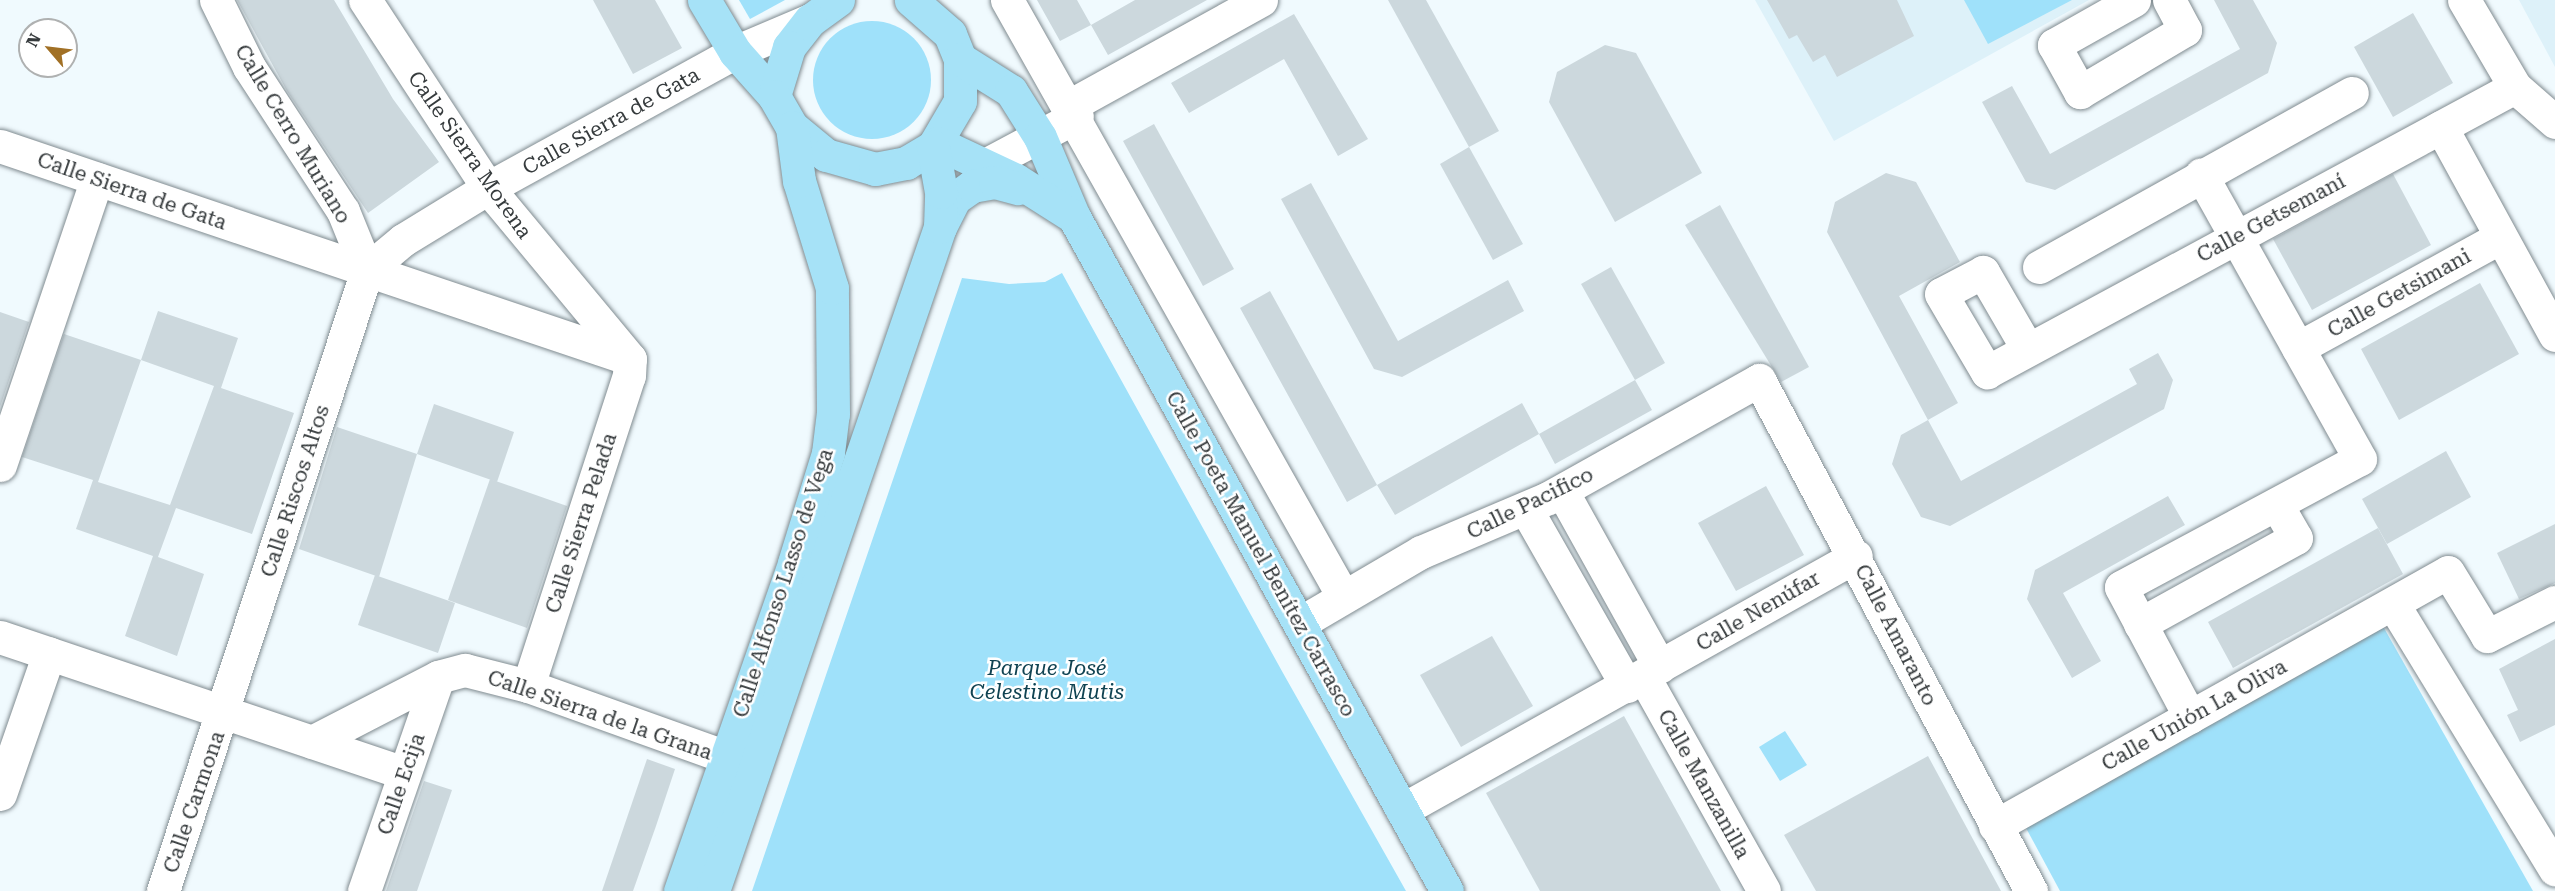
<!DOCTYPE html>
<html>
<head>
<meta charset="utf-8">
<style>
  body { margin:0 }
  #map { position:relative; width:2555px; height:891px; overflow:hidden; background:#f0fafe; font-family:"Roboto Serif",serif }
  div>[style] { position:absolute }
  .built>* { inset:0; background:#ddf1f9 }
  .green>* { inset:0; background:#9fe1fa }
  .round { border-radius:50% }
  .building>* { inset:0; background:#ccd8dd }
  .roads { filter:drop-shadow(0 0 2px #808b90) drop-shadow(0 0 2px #808b90) }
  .minor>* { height:33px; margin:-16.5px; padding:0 16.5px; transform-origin:16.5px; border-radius:16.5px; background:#fff }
  .major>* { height:33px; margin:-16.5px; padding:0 16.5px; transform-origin:16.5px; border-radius:16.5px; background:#a6e2f7 }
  span { translate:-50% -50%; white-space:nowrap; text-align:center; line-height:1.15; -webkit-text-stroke:5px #fff; paint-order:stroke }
  .street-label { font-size:21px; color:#363b3d }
  .park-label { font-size:21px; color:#104352; font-style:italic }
  .north { position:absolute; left:18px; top:18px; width:60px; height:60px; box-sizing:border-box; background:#fff; border:2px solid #afb1b1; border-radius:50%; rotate:298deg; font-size:16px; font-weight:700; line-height:24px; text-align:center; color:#363b3d }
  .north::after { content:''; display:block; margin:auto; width:21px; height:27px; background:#a17025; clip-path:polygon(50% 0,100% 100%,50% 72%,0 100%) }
</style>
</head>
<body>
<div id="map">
  <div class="built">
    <i style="clip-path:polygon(1755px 0,2089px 0,1834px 141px)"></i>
    <i style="clip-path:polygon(2519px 0,2555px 0,2555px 67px)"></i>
  </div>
  <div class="green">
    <i style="clip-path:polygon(739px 0,785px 0,750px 19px)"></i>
    <i style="clip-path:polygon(1964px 0,2072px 0,1988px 44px)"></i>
    <i class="round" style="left:813px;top:21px;width:118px;height:118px"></i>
    <i style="clip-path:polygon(1062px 273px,1283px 673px,1406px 891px,752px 891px,962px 278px,1009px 284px,1045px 282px)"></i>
    <i style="clip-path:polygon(2380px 621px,2533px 891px,2060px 891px,2026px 828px)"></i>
    <i style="clip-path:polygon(1785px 731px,1807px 765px,1780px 781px,1759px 747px)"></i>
  </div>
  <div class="building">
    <i style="clip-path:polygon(237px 0,334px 0,393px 99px,439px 162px,368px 213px,287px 91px)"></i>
    <i style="clip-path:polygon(593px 0,655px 0,682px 48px,633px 74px)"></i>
    <i style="clip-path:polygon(1037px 0,1077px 0,1091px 25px,1135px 0,1207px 0,1108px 55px,1091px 25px,1060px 41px)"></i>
    <i style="clip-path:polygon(1388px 0,1426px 0,1499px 131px,1469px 147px)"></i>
    <i style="clip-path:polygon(1767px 0,1897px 0,1914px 36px,1837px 77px,1825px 55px,1813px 62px,1797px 35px,1789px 39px)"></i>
    <i style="clip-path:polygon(2214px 0,2253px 0,2277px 43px,2268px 73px,2055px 190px,2026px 182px,1982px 102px,2012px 86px,2050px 154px,2240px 49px)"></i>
    <i style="clip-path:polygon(2413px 13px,2453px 83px,2393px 117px,2354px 47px)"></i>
    <i style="clip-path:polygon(1294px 14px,1368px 139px,1338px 156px,1284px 59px,1189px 113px,1171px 83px)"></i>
    <i style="clip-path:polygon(1605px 45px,1636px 53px,1702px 173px,1615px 222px,1549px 102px,1557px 72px)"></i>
    <i style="clip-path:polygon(1154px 124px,1234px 269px,1203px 286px,1123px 141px)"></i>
    <i style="clip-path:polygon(1469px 147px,1523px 244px,1493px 260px,1440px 164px)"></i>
    <i style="clip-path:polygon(1886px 173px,1916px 182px,1960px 262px,1899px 296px,1958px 403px,1928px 420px,1827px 232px,1835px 202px)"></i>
    <i style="clip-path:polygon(2393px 174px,2431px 245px,2312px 310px,2273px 239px)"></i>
    <i style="clip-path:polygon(1311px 183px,1398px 341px,1508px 280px,1524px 311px,1402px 377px,1374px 369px,1281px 199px)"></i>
    <i style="clip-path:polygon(1720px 205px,1809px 367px,1781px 382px,1685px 225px)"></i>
    <i style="clip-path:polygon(1611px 267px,1665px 363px,1635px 380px,1581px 284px)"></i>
    <i style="clip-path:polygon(2480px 283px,2519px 354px,2399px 420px,2361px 349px)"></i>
    <i style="clip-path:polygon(1270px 291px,1377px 485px,1522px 403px,1539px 434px,1395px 515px,1377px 485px,1347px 502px,1240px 308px)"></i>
    <i style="clip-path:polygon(evenodd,158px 311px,238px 338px,221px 388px,294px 413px,252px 534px,176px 508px,158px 557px,204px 574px,177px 656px,125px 636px,153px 556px,76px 529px,93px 480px,22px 457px,64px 334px,141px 360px,158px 311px,141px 360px,214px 386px,170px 505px,98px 482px,141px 360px)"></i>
    <i style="clip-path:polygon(0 312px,29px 322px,0 407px)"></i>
    <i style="clip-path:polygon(2158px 353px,2173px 380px,2164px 409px,1950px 526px,1921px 517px,1892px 464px,1901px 435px,1928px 420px,1961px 481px,2137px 384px,2129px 369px)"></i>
    <i style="clip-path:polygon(1635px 380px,1652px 410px,1555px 464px,1539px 434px)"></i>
    <i style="clip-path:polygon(434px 404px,514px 432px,497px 482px,417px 454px)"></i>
    <i style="clip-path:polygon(337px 427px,417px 454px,379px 577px,299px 549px)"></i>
    <i style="clip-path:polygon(2446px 451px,2471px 497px,2387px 544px,2362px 499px)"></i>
    <i style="clip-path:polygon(490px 479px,567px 506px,527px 628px,448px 600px)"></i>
    <i style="clip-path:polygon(1766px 486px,1804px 555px,1736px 591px,1698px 523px)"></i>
    <i style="clip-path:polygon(2168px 496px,2185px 525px,2063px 593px,2101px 661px,2072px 678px,2027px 599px,2035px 570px)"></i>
    <i style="clip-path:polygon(2555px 524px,2555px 583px,2519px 599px,2497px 553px)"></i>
    <i style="clip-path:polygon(2378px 528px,2403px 574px,2233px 668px,2208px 622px)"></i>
    <i style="clip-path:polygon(375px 575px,455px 603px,438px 653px,358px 625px)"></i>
    <i style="clip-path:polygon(1492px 636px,1533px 706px,1461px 747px,1420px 675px)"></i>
    <i style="clip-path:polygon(2555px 639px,2555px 725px,2520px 742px,2507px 715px,2518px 710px,2499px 669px)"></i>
    <i style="clip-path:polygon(1624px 716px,1721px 891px,1540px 891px,1486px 793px)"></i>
    <i style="clip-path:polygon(1928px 756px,2001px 891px,1816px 891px,1784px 835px)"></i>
    <i style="clip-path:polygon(647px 759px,675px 769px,656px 826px,633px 891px,602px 891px)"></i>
    <i style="clip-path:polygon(424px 781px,452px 790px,417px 891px,386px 891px)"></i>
  </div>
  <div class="roads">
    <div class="minor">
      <i style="left:216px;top:0;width:75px;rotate:63.8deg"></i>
      <i style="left:249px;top:67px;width:172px;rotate:56.9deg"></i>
      <i style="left:343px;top:211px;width:64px;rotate:67.9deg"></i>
      <i style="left:365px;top:0;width:225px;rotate:56.8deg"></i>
      <i style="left:488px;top:188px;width:222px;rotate:50.3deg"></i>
      <i style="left:1007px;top:0;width:684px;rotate:60.59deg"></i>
      <i style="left:2134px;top:0;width:92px;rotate:150.6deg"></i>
      <i style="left:2054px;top:45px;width:54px;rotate:61deg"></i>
      <i style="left:2080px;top:92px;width:122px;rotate:-30.6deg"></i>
      <i style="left:2185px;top:30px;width:34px;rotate:-118deg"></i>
      <i style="left:2464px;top:0;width:101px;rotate:59.6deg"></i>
      <i style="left:2515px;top:87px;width:53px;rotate:41.2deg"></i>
      <i style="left:1071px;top:105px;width:217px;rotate:-28.9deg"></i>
      <i style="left:2441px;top:127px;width:237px;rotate:61.3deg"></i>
      <i style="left:0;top:146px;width:665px;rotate:18.68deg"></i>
      <i style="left:985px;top:165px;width:104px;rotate:-28deg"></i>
      <i style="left:2039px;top:267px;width:358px;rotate:-29.1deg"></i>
      <i style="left:367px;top:270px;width:47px;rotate:-39.8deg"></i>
      <i style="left:403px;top:240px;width:100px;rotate:-31.5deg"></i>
      <i style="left:488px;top:188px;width:282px;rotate:-28.8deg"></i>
      <i style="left:735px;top:52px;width:82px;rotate:-23.1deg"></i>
      <i style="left:2027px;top:348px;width:88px;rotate:-120.1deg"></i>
      <i style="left:1983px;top:272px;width:47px;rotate:152.4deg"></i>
      <i style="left:1941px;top:294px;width:91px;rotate:59.5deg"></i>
      <i style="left:1987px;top:372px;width:600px;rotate:-28.36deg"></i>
      <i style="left:2298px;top:348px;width:231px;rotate:-28.7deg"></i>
      <i style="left:0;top:465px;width:302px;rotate:-71.3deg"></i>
      <i style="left:1562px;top:491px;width:201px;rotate:60.9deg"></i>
      <i style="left:1526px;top:509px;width:204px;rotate:60.3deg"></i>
      <i style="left:2393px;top:604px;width:311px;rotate:58.6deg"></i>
      <i style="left:1300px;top:623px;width:140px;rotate:-30.4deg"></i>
      <i style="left:1421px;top:552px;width:138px;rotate:-23deg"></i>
      <i style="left:1548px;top:498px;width:242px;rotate:-29.2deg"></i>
      <i style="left:1759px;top:380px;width:579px;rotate:61.97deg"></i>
      <i style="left:2140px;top:624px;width:178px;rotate:-28.9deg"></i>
      <i style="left:2296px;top:538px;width:39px;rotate:-120deg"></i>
      <i style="left:0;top:637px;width:426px;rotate:18.6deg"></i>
      <i style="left:1644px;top:677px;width:245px;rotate:60.7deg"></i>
      <i style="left:528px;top:686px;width:326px;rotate:-72deg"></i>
      <i style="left:629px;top:376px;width:17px;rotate:-87deg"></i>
      <i style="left:2190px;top:717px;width:147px;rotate:-118deg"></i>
      <i style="left:2121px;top:587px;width:271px;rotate:-28.2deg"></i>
      <i style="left:2360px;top:459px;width:326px;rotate:-119.2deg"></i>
      <i style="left:312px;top:742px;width:142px;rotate:-27.3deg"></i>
      <i style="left:438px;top:677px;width:28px;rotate:-15deg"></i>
      <i style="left:465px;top:670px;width:65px;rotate:14.3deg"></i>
      <i style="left:528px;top:686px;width:240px;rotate:19.7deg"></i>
      <i style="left:0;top:794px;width:149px;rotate:-70.8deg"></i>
      <i style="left:1402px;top:810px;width:520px;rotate:-29.23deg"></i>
      <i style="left:1995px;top:826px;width:519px;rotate:-29.28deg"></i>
      <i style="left:2448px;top:572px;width:75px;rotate:58.6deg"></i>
      <i style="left:2487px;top:636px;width:76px;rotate:-26.6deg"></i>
      <i style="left:163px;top:891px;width:654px;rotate:-71.81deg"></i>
      <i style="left:364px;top:891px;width:226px;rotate:-70.9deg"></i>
    </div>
    <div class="major">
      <i style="left:704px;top:0;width:61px;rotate:59.2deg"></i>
      <i style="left:735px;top:52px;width:59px;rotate:48.4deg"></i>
      <i style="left:838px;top:0;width:34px;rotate:144deg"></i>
      <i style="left:810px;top:20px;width:34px;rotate:128deg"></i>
      <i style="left:789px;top:47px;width:51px;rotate:107deg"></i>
      <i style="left:774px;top:96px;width:36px;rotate:60deg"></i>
      <i style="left:792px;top:127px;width:44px;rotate:39.5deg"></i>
      <i style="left:826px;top:155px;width:51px;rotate:15.9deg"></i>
      <i style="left:875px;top:169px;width:32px;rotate:-11deg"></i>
      <i style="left:906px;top:163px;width:31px;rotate:-31deg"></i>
      <i style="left:933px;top:147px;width:53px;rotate:-59.6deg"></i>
      <i style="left:960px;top:101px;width:42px;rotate:-90deg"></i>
      <i style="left:960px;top:59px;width:27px;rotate:-112deg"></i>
      <i style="left:950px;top:34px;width:52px;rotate:-138.9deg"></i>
      <i style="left:960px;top:59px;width:60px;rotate:32.1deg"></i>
      <i style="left:1011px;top:91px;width:54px;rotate:57.8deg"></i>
      <i style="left:1040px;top:137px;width:87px;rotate:67deg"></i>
      <i style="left:1074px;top:217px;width:770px;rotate:61.04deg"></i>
      <i style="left:937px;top:143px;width:87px;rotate:25.1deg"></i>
      <i style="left:1016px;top:180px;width:69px;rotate:32.5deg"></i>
      <i style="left:940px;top:227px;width:33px;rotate:-63deg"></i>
      <i style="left:955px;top:198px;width:21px;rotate:-35deg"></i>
      <i style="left:972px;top:186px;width:23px;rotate:-10deg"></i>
      <i style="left:995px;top:182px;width:24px;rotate:15deg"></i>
      <i style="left:680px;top:891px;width:347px;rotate:-70.8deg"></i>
      <i style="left:794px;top:563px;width:115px;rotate:-72.8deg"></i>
      <i style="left:828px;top:453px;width:39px;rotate:-83deg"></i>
      <i style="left:833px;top:414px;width:126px;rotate:-90.5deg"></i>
      <i style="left:832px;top:288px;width:112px;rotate:-107.1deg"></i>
      <i style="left:799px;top:181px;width:54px;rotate:-97.4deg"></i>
      <i style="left:713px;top:891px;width:702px;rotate:-71.13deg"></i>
      <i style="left:940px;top:227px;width:35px;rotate:-88deg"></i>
      <i style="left:941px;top:192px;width:46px;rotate:-100.1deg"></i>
    </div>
  </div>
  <div class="street-label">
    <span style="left:611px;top:121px;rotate:-29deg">Calle Sierra de Gata</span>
    <span style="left:293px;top:134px;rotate:59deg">Calle Cerro Muriano</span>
    <span style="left:470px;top:155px;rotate:55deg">Calle Sierra Morena</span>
    <span style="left:132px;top:191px;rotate:19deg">Calle Sierra de Gata</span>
    <span style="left:2271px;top:218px;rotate:-28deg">Calle Getsemaní</span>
    <span style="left:2399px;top:293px;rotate:-29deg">Calle Getsimani</span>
    <span style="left:295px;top:491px;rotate:-72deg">Calle Riscos Altos</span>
    <span style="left:1530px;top:503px;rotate:-26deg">Calle Pacifico</span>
    <span style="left:581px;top:523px;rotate:-72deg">Calle Sierra Pelada</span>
    <span style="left:1261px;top:554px;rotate:61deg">Calle Poeta Manuel Benítez Carrasco</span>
    <span style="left:783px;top:583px;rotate:-72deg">Calle Alfonso Lasso de Vega</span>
    <span style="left:1758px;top:611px;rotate:-30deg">Calle Nenúfar</span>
    <span style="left:1896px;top:635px;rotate:63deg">Calle Amaranto</span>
    <span style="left:600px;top:715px;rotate:19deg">Calle Sierra de la Grana</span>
    <span style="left:2194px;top:715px;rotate:-29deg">Calle Unión La Oliva</span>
    <span style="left:401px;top:784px;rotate:-71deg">Calle Ecija</span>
    <span style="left:1704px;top:784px;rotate:61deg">Calle Manzanilla</span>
    <span style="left:194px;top:802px;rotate:-71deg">Calle Carmona</span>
  </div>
  <div class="park-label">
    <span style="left:1047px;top:680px">Parque José<br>Celestino Mutis</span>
  </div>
  <div class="north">N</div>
</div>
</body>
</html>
